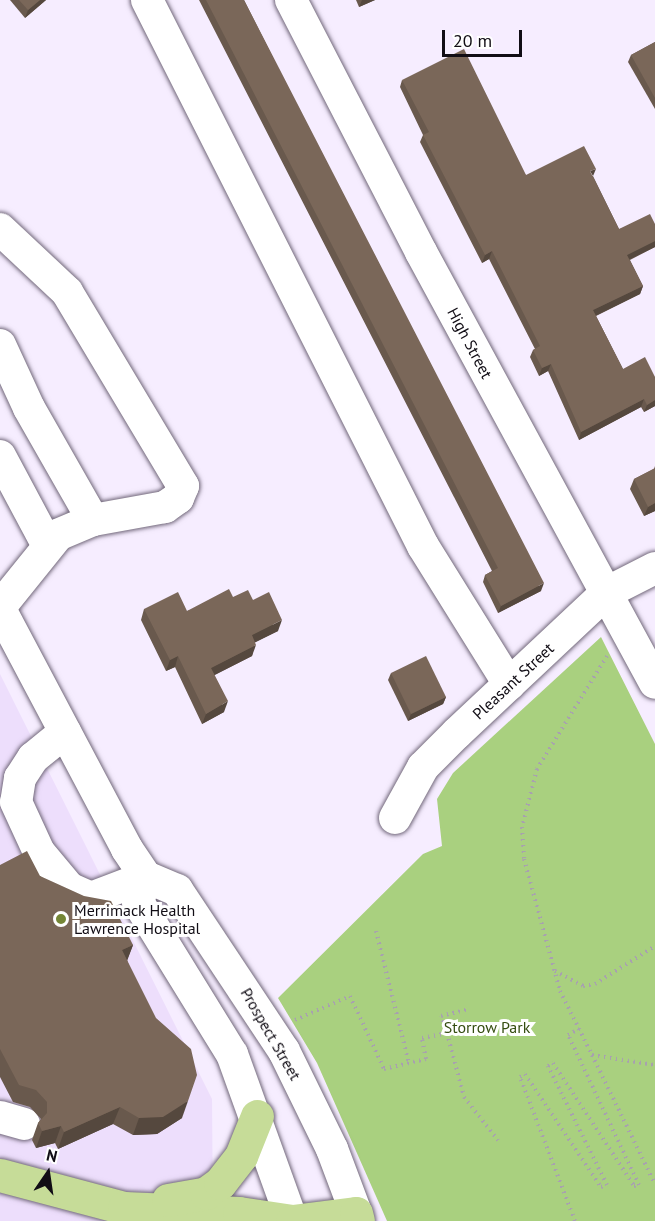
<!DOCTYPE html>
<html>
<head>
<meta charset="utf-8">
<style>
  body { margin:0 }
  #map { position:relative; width:655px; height:1221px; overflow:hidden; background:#f6edff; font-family:"PT Sans",sans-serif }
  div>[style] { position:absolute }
  .built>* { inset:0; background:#eddefc }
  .green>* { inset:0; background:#a9d07f }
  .path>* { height:4px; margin-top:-2px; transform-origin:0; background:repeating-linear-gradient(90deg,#a8a1af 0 1.5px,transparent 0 6px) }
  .roads { filter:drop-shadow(0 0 2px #72687b) drop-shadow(0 0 2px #72687b) }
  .minor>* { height:32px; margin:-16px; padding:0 16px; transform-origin:16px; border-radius:16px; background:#fff }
  .major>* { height:33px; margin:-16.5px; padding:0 16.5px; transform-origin:16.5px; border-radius:16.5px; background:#c6dc98 }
  .wall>* { inset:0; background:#69594d }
  .shaded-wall>* { inset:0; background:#55483e }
  .building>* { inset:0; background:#7a6759 }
  .dots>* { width:16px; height:16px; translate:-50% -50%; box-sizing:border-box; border:3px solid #fff; border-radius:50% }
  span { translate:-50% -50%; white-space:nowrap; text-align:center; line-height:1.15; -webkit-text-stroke:6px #fff; paint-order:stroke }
  .street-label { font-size:16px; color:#110d15 }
  .poi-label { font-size:16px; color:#110d15 }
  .left { translate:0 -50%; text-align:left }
  .park-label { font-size:16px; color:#354d11 }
  .north { position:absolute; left:18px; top:1143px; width:60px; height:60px; -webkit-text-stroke:4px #fff; paint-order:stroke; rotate:13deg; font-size:16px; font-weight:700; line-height:24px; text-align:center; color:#110d15 }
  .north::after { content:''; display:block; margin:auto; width:21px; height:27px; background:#110d15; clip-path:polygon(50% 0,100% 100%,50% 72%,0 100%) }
  .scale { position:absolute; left:442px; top:30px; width:80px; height:27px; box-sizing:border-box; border:3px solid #110d15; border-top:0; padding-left:8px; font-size:18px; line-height:21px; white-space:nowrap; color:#110d15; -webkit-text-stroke:4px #fff; paint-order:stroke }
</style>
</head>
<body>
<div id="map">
  <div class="built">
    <i style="clip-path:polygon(0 674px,212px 1099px,213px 1221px,0 1221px)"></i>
  </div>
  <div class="green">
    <i style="clip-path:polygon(601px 637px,655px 744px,655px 1221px,387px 1221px,317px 1063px,278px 998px,423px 854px,442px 846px,437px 799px,453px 773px)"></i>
  </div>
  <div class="path">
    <i style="left:607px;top:656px;width:133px;rotate:121.8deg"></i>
    <i style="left:537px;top:769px;width:60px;rotate:104.5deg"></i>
    <i style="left:522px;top:827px;width:32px;rotate:86deg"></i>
    <i style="left:524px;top:859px;width:137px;rotate:74.7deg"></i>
    <i style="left:560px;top:991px;width:72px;rotate:63.4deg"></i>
    <i style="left:592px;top:1055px;width:64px;rotate:9deg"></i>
    <i style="left:376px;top:931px;width:136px;rotate:76deg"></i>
    <i style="left:555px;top:971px;width:32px;rotate:28deg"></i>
    <i style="left:583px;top:986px;width:12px;rotate:-9deg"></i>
    <i style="left:595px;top:984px;width:71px;rotate:-32.3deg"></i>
    <i style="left:295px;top:1020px;width:60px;rotate:-23.6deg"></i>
    <i style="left:350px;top:996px;width:81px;rotate:65deg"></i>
    <i style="left:384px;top:1069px;width:43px;rotate:-13.4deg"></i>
    <i style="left:426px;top:1059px;width:21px;rotate:-101deg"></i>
    <i style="left:422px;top:1038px;width:25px;rotate:-11deg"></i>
    <i style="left:447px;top:1033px;width:18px;rotate:-109deg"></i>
    <i style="left:441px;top:1016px;width:29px;rotate:-14deg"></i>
    <i style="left:447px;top:1033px;width:66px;rotate:75.1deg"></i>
    <i style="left:464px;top:1097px;width:55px;rotate:51.7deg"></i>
    <i style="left:592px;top:1055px;width:144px;rotate:64deg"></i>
    <i style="left:575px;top:1221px;width:154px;rotate:-110.9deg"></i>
    <i style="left:520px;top:1077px;width:6px;rotate:-31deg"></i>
    <i style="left:525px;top:1074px;width:136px;rotate:56.1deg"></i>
    <i style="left:601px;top:1187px;width:6px;rotate:-18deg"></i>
    <i style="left:607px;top:1185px;width:133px;rotate:-116.4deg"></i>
    <i style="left:548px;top:1066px;width:6px;rotate:-31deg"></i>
    <i style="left:553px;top:1063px;width:147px;rotate:56.6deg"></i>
    <i style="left:634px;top:1186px;width:5px;rotate:-11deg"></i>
    <i style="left:639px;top:1185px;width:166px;rotate:-115.3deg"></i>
    <i style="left:568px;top:1035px;width:13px;rotate:-29deg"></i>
  </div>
  <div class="roads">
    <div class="minor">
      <i style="left:147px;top:0;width:612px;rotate:63.18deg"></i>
      <i style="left:423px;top:546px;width:163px;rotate:58.1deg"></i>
      <i style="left:291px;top:0;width:284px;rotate:62.7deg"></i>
      <i style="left:421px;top:252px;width:490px;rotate:61.5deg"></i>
      <i style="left:0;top:229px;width:92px;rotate:43.2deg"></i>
      <i style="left:67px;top:292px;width:226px;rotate:59.1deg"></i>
      <i style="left:183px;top:486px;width:13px;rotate:113deg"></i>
      <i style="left:178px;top:498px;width:16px;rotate:145deg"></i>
      <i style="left:165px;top:507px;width:73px;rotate:169.8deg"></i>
      <i style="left:93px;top:520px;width:38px;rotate:157deg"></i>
      <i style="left:58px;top:535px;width:92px;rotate:128.9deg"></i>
      <i style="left:0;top:345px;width:69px;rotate:65.3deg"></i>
      <i style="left:29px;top:408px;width:129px;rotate:60.3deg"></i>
      <i style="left:0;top:456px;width:102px;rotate:61.9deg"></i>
      <i style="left:0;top:609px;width:272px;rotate:62.1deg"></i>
      <i style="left:127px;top:849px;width:34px;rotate:56deg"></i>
      <i style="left:146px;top:877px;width:34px;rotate:23deg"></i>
      <i style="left:177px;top:890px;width:193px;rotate:56.4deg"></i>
      <i style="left:284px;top:1051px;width:109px;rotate:63.9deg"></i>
      <i style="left:332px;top:1149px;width:68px;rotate:69.4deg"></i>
      <i style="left:65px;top:732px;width:41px;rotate:140.9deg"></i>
      <i style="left:33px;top:758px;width:24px;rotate:123deg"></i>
      <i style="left:20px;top:778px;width:24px;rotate:99deg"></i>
      <i style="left:16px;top:802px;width:55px;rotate:65.3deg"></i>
      <i style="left:39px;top:852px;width:47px;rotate:50.2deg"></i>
      <i style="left:69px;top:888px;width:24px;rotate:24deg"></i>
      <i style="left:91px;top:898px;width:59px;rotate:-20.9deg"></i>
      <i style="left:395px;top:818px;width:58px;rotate:-61.2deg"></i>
      <i style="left:423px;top:767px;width:48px;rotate:-45deg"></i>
      <i style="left:457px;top:733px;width:204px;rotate:-43.2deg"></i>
      <i style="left:606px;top:593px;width:55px;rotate:-27deg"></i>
      <i style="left:146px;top:877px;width:26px;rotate:108deg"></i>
      <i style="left:138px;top:902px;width:179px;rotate:58.3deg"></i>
      <i style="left:232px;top:1054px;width:177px;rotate:70.2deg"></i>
      <i style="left:0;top:1117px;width:25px;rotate:16deg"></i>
    </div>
    <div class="major">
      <i style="left:0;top:1175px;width:128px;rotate:14.9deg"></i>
      <i style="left:124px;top:1208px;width:115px;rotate:2.5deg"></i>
      <i style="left:239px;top:1213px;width:54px;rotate:8.6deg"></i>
      <i style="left:292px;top:1221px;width:64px;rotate:-7.1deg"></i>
      <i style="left:356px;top:1213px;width:8px;rotate:76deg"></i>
      <i style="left:168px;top:1200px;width:39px;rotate:-10deg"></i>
      <i style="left:206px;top:1193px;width:17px;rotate:-36deg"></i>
      <i style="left:220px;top:1183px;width:34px;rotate:-52deg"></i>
      <i style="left:241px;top:1156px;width:43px;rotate:-68.2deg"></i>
    </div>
  </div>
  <div class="wall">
    <i style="clip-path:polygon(10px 0,46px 0,25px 18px)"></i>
    <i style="clip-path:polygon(199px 0,244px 0,541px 591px,498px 613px,483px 582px,485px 575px,492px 571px)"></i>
    <i style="clip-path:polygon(356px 0,375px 0,359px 7px)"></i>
    <i style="clip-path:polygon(655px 42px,655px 109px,628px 62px,631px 55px)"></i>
    <i style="clip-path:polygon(402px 80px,526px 175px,593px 176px,619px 229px,655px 224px,655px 247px,630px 260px,643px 286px,640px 294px,596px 316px,623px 369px,655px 377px,655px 406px,644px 412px,641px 407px,579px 440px,548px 371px,539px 376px,530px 357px,533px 350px,535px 349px,489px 259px,482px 263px,420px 142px,423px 135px,400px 87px)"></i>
    <i style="clip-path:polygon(655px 466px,655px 511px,644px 516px,630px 489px,634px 479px,654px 469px)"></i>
    <i style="clip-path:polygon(233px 597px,253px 600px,278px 631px,255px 642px,252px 656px,214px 675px,224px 712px,202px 724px,175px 667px,166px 671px,141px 620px,144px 609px,187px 611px)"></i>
    <i style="clip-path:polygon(391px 673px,446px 697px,443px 704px,408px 721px,388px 680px)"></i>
    <i style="clip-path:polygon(0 865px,40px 876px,133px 945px,127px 960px,182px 1118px,157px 1134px,133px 1135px,113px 1124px,58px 1149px,55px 1143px,36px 1148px,32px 1140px,38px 1123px,41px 1119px,30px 1107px,13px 1102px,0 1077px)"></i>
  </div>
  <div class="shaded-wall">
    <i style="clip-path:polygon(40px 0,46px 0,25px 18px,28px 10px)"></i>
    <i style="clip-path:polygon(362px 0,375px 0,359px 7px)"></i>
    <i style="clip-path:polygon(596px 169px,593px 176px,590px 171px)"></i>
    <i style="clip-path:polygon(655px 241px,655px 247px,624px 262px,627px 255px)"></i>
    <i style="clip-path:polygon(492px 251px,489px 259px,482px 263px,485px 255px)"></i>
    <i style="clip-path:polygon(643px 286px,640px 294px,591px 318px,593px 310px)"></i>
    <i style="clip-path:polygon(551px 364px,548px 371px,539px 376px,542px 368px)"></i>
    <i style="clip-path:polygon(644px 399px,641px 407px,579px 440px,581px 432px)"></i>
    <i style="clip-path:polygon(655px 400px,655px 406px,644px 412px,647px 405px)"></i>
    <i style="clip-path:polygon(655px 503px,655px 511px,644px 516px,648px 507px)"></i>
    <i style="clip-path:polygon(544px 583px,541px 591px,498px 613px,501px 606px)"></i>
    <i style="clip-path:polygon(282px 620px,278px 631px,248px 646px,252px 635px)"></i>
    <i style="clip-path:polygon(256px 645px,252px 656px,207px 679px,211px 668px)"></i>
    <i style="clip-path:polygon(178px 656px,175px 667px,166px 671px,170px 660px)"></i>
    <i style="clip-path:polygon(446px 697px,443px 704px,408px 721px,411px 714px)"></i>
    <i style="clip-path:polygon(228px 701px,224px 712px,202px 724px,206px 714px)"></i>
    <i style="clip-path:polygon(133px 945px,127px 961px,122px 950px)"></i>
    <i style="clip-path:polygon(188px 1101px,182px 1118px,157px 1134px,133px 1135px,139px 1118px)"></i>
    <i style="clip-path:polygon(120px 1107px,113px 1124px,58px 1149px,64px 1132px)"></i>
    <i style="clip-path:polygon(61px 1126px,55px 1143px,36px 1148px,42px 1131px)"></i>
  </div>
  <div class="building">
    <i style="clip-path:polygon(19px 0,40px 0,28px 10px)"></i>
    <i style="clip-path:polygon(206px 0,244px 0,544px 583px,501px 606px,485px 575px,498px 568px)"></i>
    <i style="clip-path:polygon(655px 42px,655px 98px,631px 55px)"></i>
    <i style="clip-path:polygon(464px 49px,526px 175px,584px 146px,596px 169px,590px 171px,619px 229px,650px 214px,655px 224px,655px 241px,627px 255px,643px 286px,593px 310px,623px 369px,645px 357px,655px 377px,655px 400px,647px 405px,644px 399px,581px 432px,551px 364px,542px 368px,533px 350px,540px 346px,492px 251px,485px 255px,423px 135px,429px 132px,402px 80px)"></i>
    <i style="clip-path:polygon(655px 468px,655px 503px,648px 507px,634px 479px)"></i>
    <i style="clip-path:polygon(229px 589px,233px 597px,248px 590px,253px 600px,269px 592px,282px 620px,252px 635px,256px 645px,211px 668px,228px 701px,206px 714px,178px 656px,170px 660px,144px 609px,178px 592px,187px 611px)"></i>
    <i style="clip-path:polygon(426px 656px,446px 697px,411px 714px,391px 673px)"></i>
    <i style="clip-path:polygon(27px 851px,40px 876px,84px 896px,111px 901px,133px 945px,122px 950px,156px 1018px,191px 1049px,197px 1075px,188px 1101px,163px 1117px,139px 1118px,120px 1107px,64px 1132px,61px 1126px,42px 1131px,38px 1123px,47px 1113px,47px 1102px,36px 1090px,19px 1085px,0 1049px,0 865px)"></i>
  </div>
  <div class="dots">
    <i style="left:61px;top:919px;background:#748636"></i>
  </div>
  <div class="street-label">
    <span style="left:470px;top:343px;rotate:62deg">High Street</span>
    <span style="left:513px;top:681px;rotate:-43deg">Pleasant Street</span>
    <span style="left:271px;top:1034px;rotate:60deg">Prospect Street</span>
  </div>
  <div class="poi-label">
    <span class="left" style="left:74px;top:919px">Merrimack Health<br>Lawrence Hospital</span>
  </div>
  <div class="park-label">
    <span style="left:487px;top:1027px">Storrow Park</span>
  </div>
  <div class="north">N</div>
  <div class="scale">20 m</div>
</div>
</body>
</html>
